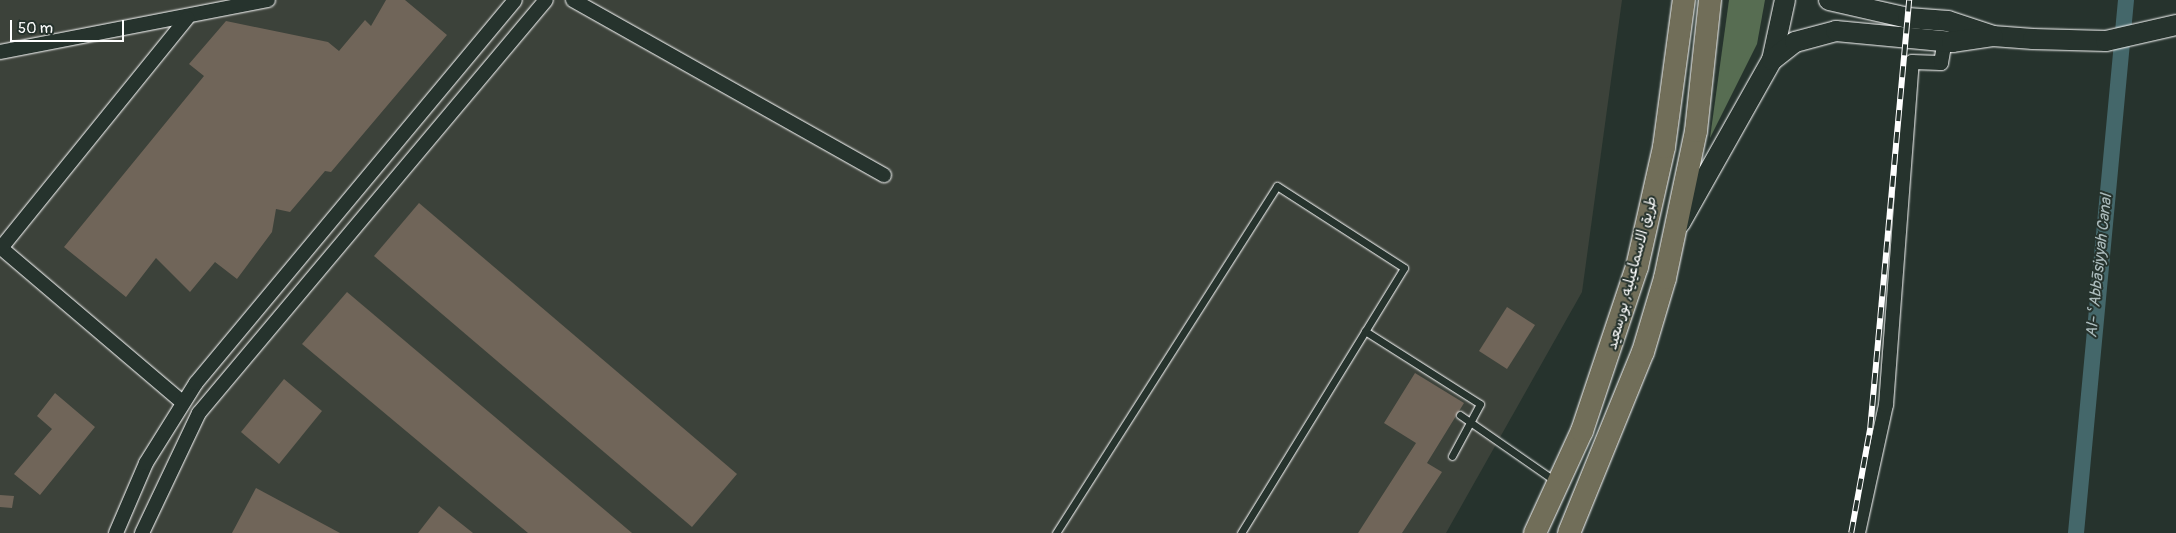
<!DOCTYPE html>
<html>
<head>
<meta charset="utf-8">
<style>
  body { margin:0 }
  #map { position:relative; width:2176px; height:533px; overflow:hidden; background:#26332d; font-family:Pangolin,"Playpen Sans Arabic",sans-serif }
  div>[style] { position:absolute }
  .built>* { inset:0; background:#3c423a }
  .green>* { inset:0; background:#576d52 }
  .canal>* { height:16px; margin:-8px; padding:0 8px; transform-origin:8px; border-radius:8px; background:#44676a }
  .building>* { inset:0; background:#706559 }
  .roads { filter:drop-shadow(0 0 1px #fff) drop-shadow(0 0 1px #fff) }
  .service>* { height:7px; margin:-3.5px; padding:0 3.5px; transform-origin:3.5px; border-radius:3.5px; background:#26332d }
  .minor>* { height:14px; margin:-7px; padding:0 7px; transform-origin:7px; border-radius:7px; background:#26332d }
  .secondary>* { height:20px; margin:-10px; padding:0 10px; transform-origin:10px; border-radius:10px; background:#26332d }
  .trunk>* { height:22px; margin:-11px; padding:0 11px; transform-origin:11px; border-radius:11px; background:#716e59 }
  .rail>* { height:5.5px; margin-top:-2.75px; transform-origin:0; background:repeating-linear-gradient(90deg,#26332d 0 11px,#fff 0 22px); box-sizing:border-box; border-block:1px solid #fff }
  span { translate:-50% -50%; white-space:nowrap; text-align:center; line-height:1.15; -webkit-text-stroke:4px #26332d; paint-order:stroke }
  .street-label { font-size:15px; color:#fff }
  .water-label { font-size:16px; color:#abbbbc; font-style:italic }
  .scale { position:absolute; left:10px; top:20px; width:114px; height:22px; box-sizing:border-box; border:2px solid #fff; border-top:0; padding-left:6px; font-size:15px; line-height:18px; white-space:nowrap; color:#fff; -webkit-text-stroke:4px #26332d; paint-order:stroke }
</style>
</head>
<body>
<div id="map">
  <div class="built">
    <i style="clip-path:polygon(0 0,1622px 0,1582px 292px,1446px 533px,0 533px)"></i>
  </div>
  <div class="green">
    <i style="clip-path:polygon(1729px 0,1765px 0,1757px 44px,1710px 138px)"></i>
  </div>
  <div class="canal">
    <i style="left:2076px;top:533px;width:535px;rotate:-84.64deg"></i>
  </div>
  <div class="building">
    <i style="clip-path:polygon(386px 0,405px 0,447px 35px,331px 172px,325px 171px,290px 212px,276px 209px,272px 232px,237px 279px,215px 262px,190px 292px,156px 258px,126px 297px,64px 247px,204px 76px,189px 64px,226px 21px,328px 42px,339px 51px,365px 20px,371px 26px)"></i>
    <i style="clip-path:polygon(419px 203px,737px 474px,692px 527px,374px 256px)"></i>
    <i style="clip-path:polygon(347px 292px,632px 533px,528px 533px,302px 344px)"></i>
    <i style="clip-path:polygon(1507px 307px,1535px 325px,1507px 369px,1479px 351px)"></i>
    <i style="clip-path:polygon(1415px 373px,1464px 403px,1427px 463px,1442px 472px,1402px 533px,1358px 533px,1416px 443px,1384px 423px)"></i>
    <i style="clip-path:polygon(284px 379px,322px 411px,279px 464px,241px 432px)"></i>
    <i style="clip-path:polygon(55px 393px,95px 427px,40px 495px,14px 474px,52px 429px,37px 416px)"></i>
    <i style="clip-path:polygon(256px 488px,340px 533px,232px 533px)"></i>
    <i style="clip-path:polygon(0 495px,14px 496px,12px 508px,0 507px)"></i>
    <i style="clip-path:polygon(439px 506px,473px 533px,418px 533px)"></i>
  </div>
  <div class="roads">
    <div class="service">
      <i style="left:1365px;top:331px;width:136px;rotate:32.4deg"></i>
      <i style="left:1480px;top:404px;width:59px;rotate:118.3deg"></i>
      <i style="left:1460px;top:415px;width:116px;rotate:34.8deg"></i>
      <i style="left:1056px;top:533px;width:411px;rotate:-57.5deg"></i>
      <i style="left:1277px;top:186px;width:151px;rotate:32.8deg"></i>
      <i style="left:1404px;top:268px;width:311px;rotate:121.6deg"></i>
    </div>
    <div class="minor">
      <i style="left:573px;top:0;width:357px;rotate:29.4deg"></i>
      <i style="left:0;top:52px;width:273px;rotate:-11deg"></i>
      <i style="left:0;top:247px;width:239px;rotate:40.4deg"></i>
      <i style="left:1px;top:248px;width:296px;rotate:-51deg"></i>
      <i style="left:116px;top:533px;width:76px;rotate:-66.8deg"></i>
      <i style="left:146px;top:463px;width:94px;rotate:-58deg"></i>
      <i style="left:196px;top:383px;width:498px;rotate:-50.2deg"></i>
      <i style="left:142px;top:533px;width:133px;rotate:-64.6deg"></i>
      <i style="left:199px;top:413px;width:539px;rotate:-49.96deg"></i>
      <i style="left:1858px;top:533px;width:131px;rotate:-77.7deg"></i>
      <i style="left:1886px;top:405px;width:344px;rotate:-85.7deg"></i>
      <i style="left:1912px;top:62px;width:29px;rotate:2deg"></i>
      <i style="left:1941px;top:63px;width:22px;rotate:-80deg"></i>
    </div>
    <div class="secondary">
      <i style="left:1829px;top:0;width:81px;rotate:12.8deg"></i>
      <i style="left:1908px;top:18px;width:40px;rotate:4.3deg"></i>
      <i style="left:1948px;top:21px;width:47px;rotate:18.4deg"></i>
      <i style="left:1993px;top:36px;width:40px;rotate:4.3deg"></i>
      <i style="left:2033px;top:39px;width:73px;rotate:1.6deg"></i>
      <i style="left:2106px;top:41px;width:72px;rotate:-12.9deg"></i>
      <i style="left:1772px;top:60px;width:61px;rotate:-77.8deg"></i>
      <i style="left:1680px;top:223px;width:187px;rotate:-60.6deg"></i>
      <i style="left:1772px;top:60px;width:29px;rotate:-38deg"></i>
      <i style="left:1795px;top:42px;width:42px;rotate:-15deg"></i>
      <i style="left:1836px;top:31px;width:117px;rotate:5.4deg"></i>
      <i style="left:1952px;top:42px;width:41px;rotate:-8.3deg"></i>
    </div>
    <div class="trunk">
      <i style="left:1535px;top:533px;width:112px;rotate:-65.3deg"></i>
      <i style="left:1582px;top:431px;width:173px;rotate:-71.5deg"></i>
      <i style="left:1637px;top:267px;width:123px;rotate:-77.3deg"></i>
      <i style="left:1664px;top:147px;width:148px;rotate:-82.3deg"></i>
      <i style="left:1569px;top:533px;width:196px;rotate:-67.8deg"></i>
      <i style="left:1643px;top:352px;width:77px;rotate:-73.4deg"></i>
      <i style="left:1665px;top:278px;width:150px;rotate:-78.1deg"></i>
      <i style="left:1696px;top:131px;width:132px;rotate:-83.9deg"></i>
    </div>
  </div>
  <div class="rail">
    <i style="left:1851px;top:533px;width:107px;rotate:-79.7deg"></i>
    <i style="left:1870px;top:428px;width:430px;rotate:-84.8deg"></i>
  </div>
  <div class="street-label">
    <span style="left:1632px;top:273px;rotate:-75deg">طريق الاسماعيليه, بورسعيد</span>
  </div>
  <div class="water-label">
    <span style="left:2099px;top:266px;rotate:-84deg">Al-ʿAbbāsiyyah Canal</span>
  </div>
  <div class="scale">50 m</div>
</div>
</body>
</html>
